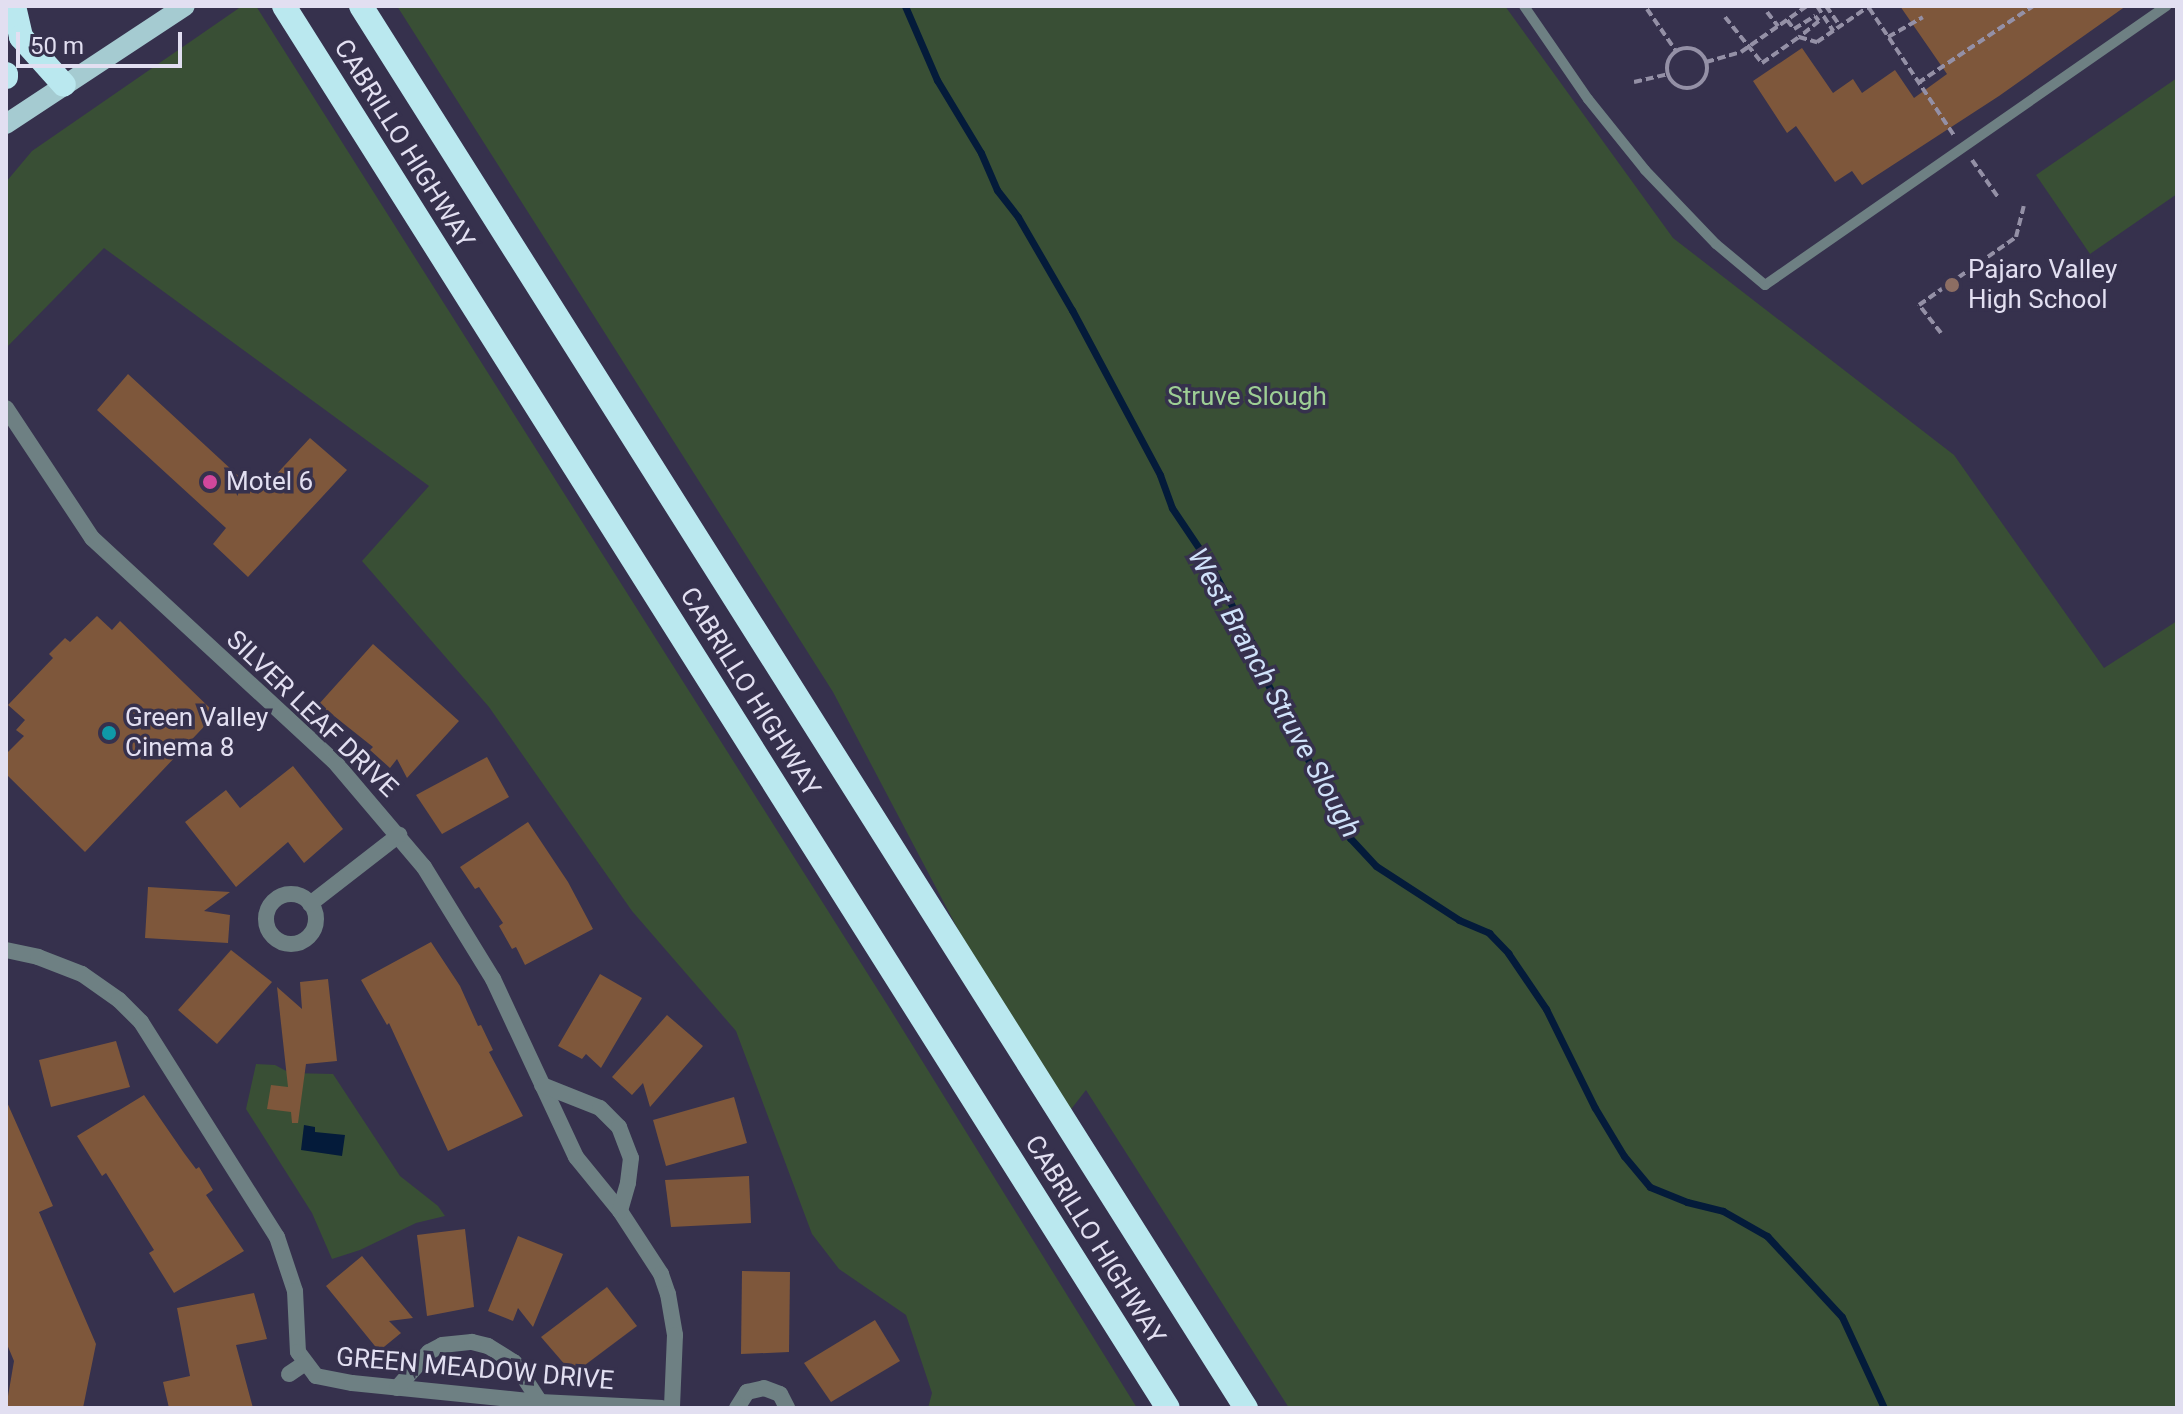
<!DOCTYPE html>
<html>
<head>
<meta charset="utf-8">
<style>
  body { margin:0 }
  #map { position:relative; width:2183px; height:1414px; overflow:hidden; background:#36314d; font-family:Roboto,sans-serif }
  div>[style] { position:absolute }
  .green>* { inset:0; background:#394f35 }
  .water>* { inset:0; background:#041b3a }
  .stream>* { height:7px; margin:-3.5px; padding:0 3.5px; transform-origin:3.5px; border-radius:3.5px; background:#041b3a }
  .building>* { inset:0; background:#7e573b }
  .path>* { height:4px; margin-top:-2px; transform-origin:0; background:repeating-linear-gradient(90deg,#9490a6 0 8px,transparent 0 12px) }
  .path>.ring { margin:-2px; padding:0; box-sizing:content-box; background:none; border:4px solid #9490a6; border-radius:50% }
  .service>* { height:10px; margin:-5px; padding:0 5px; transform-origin:5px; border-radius:5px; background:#6e8083 }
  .minor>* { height:16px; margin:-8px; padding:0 8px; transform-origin:8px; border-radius:8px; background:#6e8083 }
  .minor>.ring { margin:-8px; padding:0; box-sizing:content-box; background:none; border:16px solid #6e8083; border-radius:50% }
  .primary>* { height:20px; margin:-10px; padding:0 10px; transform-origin:10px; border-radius:10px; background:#a5cbd1 }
  .motorway>* { height:24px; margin:-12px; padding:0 12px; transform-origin:12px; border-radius:12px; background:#bae8ef }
  .dots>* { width:22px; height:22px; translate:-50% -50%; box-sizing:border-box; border:4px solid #36314d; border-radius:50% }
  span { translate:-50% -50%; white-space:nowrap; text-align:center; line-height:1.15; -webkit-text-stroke:7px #36314d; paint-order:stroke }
  .street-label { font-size:26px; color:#e2dff1 }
  .poi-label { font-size:26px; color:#e2dff1 }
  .left { translate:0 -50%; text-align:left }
  .park-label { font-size:26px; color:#9ecf95 }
  .water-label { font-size:28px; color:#d0e2fa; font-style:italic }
  .frame { position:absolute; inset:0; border:8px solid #e2dff1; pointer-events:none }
  .scale { position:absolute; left:16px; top:32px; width:166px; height:36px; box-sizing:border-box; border:4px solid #e2dff1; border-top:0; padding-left:10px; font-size:24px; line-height:28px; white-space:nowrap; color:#e2dff1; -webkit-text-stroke:6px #36314d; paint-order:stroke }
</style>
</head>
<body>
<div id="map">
  <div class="green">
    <i style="clip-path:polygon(242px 6px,256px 6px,890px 1009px,1137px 1408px,928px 1408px,932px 1393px,906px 1315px,839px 1269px,812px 1234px,736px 1031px,632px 911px,489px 707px,362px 561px,429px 486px,104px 248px,6px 348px,6px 182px,32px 151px)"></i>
    <i style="clip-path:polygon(397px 6px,1505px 6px,1673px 238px,1954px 455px,2104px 668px,2177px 621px,2177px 1408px,1289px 1408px,1086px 1090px,1065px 1117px,991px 992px,833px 692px)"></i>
    <i style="clip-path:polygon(2177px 78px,2177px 194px,2090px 254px,2036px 175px)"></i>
    <i style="clip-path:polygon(256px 1064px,275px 1065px,290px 1073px,333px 1074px,400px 1176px,438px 1206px,445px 1216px,416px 1223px,360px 1250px,332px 1259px,312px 1213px,246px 1109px)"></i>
  </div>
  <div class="water">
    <i style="clip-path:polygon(304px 1125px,315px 1127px,315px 1132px,345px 1135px,342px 1156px,301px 1150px)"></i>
  </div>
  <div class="stream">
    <i style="left:905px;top:6px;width:81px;rotate:66.6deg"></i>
    <i style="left:937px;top:80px;width:85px;rotate:58.9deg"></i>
    <i style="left:981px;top:153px;width:40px;rotate:66.6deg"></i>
    <i style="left:997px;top:190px;width:34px;rotate:52deg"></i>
    <i style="left:1018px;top:217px;width:108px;rotate:59.9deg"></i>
    <i style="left:1072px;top:310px;width:187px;rotate:61.9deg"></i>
    <i style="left:1160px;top:475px;width:35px;rotate:70deg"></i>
    <i style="left:1172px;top:508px;width:66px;rotate:56.1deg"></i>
    <i style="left:1209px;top:563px;width:95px;rotate:61.8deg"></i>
    <i style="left:1254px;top:647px;width:36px;rotate:71deg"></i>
    <i style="left:1266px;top:681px;width:178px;rotate:61.9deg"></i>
    <i style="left:1350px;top:838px;width:38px;rotate:47deg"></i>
    <i style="left:1376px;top:866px;width:99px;rotate:33deg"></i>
    <i style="left:1459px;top:920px;width:33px;rotate:23deg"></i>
    <i style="left:1489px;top:933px;width:28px;rotate:46deg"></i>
    <i style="left:1508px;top:953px;width:68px;rotate:55.8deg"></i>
    <i style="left:1546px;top:1009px;width:110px;rotate:63.7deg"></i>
    <i style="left:1595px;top:1108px;width:56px;rotate:58.9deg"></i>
    <i style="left:1624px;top:1156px;width:40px;rotate:50deg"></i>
    <i style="left:1650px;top:1187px;width:40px;rotate:22deg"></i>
    <i style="left:1687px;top:1202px;width:37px;rotate:14deg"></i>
    <i style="left:1723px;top:1211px;width:51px;rotate:29.6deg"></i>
    <i style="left:1767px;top:1236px;width:110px;rotate:47.2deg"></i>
    <i style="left:1842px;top:1317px;width:100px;rotate:65.2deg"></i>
  </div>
  <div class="building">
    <i style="clip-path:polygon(1900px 6px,2126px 6px,1999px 96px,1862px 185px,1852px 171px,1835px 182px,1796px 126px,1787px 133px,1753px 81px,1802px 48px,1833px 93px,1853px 79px,1862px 93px,1895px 70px,1914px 98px,1947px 74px)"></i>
    <i style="clip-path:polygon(128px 374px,258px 494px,310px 438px,347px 470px,248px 577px,213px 544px,226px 528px,97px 410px)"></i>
    <i style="clip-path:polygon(97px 616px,112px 630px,120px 621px,216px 714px,85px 852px,6px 774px,6px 754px,24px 736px,16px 730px,25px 720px,8px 705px,53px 658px,49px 654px,65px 638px,70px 642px)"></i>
    <i style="clip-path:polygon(373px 644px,459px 721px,407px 778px,397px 759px,390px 768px,370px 750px,373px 747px,319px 704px)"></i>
    <i style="clip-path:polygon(487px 757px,509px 797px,442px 834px,416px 795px)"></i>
    <i style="clip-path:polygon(293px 766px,343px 829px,304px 863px,288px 842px,236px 887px,185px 822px,226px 790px,240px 808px)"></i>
    <i style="clip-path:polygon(528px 822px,568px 882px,593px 929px,525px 965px,516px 947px,512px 949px,499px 926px,503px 923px,479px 887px,475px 889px,460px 867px)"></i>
    <i style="clip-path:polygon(148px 887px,230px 892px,204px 911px,230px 915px,228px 943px,145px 938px)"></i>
    <i style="clip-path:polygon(431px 942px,460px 986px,478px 1026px,481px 1025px,493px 1050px,489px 1052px,523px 1116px,448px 1151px,389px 1023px,387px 1025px,361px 980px)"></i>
    <i style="clip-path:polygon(231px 950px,272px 982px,217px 1044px,178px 1010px)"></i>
    <i style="clip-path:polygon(600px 974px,642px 998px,601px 1068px,586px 1054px,582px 1059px,558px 1046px)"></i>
    <i style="clip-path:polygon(328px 979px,337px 1061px,306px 1064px,298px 1123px,292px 1123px,291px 1112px,267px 1109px,271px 1085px,288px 1087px,277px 987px,302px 1009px,300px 982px)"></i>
    <i style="clip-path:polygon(667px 1015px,703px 1046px,650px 1107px,643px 1083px,632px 1095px,612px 1077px)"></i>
    <i style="clip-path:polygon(116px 1041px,130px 1087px,51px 1107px,39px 1060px)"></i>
    <i style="clip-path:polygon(144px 1095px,184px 1153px,196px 1169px,199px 1167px,213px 1190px,206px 1195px,244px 1251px,174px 1293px,149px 1253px,154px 1250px,106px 1173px,102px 1176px,77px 1136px)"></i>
    <i style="clip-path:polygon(734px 1097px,747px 1143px,666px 1166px,653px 1120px)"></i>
    <i style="clip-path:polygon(6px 1100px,53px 1206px,39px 1212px,96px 1344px,83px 1408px,6px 1408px,14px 1361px,6px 1342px)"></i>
    <i style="clip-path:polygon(749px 1176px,751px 1223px,671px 1227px,665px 1180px)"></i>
    <i style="clip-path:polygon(465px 1229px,474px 1307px,427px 1316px,417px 1235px)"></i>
    <i style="clip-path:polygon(518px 1236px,563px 1254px,533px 1327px,518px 1308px,513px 1321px,488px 1311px)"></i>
    <i style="clip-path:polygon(362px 1256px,413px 1318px,389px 1321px,401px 1333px,379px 1351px,326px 1286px)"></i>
    <i style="clip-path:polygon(742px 1271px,790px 1272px,789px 1352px,741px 1354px)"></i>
    <i style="clip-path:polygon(607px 1287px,637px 1326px,573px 1374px,541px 1337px)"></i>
    <i style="clip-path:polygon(254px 1293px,267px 1339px,236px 1345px,253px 1408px,169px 1408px,163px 1382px,190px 1376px,177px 1308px)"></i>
    <i style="clip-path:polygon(875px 1320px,900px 1361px,831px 1402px,804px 1363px)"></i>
  </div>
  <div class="path">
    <i style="left:1817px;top:6px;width:30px;rotate:57deg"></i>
    <i style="left:1826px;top:6px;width:24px;rotate:55deg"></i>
    <i style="left:1869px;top:8px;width:155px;rotate:56.3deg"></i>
    <i style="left:1647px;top:9px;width:51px;rotate:55.4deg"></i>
    <i style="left:1767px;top:12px;width:18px;rotate:52deg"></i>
    <i style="left:1725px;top:17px;width:59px;rotate:51.2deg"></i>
    <i style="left:1762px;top:63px;width:45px;rotate:-35.1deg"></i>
    <i style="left:1799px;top:37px;width:19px;rotate:16deg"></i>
    <i style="left:1817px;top:42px;width:62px;rotate:-34.5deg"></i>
    <i style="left:1787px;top:20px;width:11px;rotate:52deg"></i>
    <i style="left:1794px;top:29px;width:25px;rotate:-32deg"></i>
    <i style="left:1815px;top:16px;width:6px;rotate:51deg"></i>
    <i style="left:1819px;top:21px;width:26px;rotate:141deg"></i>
    <i style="left:1888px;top:37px;width:40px;rotate:-29.7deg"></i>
    <i class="ring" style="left:1667px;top:48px;width:36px;height:36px"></i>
    <i style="left:1706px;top:62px;width:36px;rotate:-16deg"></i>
    <i style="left:1741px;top:52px;width:80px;rotate:-34.9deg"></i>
    <i style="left:1634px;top:82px;width:35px;rotate:-13deg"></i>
    <i style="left:1918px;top:83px;width:138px;rotate:-33.8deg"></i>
    <i style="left:1972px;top:160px;width:45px;rotate:54.9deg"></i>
    <i style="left:1941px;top:333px;width:36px;rotate:-128deg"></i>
    <i style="left:1919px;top:305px;width:118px;rotate:-35deg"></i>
    <i style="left:2016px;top:237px;width:32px;rotate:-76deg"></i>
  </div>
  <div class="service">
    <i style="left:1524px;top:6px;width:113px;rotate:55.5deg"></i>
    <i style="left:1588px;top:99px;width:91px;rotate:51.2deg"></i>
    <i style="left:1645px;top:170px;width:103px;rotate:46.2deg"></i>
    <i style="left:1716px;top:244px;width:64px;rotate:39.9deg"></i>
    <i style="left:1765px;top:285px;width:489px;rotate:-34.8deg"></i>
  </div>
  <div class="minor">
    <i style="left:6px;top:408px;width:156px;rotate:56.5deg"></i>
    <i style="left:92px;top:538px;width:329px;rotate:42.7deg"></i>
    <i style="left:334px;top:761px;width:139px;rotate:49.7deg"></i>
    <i style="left:424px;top:867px;width:132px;rotate:58.4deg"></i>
    <i style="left:493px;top:979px;width:196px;rotate:65deg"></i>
    <i style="left:576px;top:1157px;width:70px;rotate:50.8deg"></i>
    <i style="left:620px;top:1211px;width:75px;rotate:56.9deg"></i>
    <i style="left:661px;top:1274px;width:21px;rotate:71deg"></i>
    <i style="left:668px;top:1294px;width:42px;rotate:80.3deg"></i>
    <i style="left:675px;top:1335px;width:73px;rotate:92.4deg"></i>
    <i class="ring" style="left:266px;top:894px;width:34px;height:34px"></i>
    <i style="left:310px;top:904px;width:113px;rotate:-37.8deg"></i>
    <i style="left:6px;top:950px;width:33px;rotate:12deg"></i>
    <i style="left:38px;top:957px;width:47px;rotate:21.1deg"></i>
    <i style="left:82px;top:974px;width:45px;rotate:35.1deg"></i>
    <i style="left:119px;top:1000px;width:31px;rotate:45deg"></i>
    <i style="left:141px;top:1022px;width:254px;rotate:57.7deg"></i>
    <i style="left:277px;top:1237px;width:57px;rotate:71.6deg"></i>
    <i style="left:295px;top:1291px;width:61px;rotate:87.2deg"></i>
    <i style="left:298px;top:1352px;width:30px;rotate:53deg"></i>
    <i style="left:316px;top:1376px;width:37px;rotate:11deg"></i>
    <i style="left:352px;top:1383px;width:189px;rotate:5.8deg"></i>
    <i style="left:540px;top:1402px;width:122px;rotate:2.8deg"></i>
    <i style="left:542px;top:1085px;width:62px;rotate:21.6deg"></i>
    <i style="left:600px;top:1108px;width:27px;rotate:45deg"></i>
    <i style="left:619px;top:1127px;width:33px;rotate:69deg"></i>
    <i style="left:631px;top:1158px;width:25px;rotate:97deg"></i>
    <i style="left:628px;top:1183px;width:29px;rotate:106deg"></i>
    <i style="left:289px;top:1374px;width:18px;rotate:-34deg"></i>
    <i style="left:397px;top:1388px;width:48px;rotate:-48.4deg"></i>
    <i style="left:429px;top:1352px;width:15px;rotate:-28deg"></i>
    <i style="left:442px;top:1345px;width:30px;rotate:-6deg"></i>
    <i style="left:472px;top:1342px;width:16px;rotate:14deg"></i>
    <i style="left:488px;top:1346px;width:31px;rotate:32deg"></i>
    <i style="left:514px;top:1362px;width:48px;rotate:57deg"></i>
    <i style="left:737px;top:1408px;width:19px;rotate:-58deg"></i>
    <i style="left:747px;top:1392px;width:17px;rotate:-13deg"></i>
    <i style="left:764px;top:1388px;width:17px;rotate:21deg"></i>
    <i style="left:780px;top:1394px;width:16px;rotate:63deg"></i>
  </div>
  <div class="primary">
    <i style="left:6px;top:124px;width:214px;rotate:-33.4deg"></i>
  </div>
  <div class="motorway">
    <i style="left:14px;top:6px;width:32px;rotate:77deg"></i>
    <i style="left:21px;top:37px;width:64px;rotate:48.1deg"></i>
    <i style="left:284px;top:6px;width:1657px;rotate:57.77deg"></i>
    <i style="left:361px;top:6px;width:1658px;rotate:57.74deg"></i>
    <i style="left:6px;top:74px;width:3px;rotate:90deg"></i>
  </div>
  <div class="dots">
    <i style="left:1952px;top:285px;background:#8d6e63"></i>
    <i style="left:210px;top:482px;background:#d1479c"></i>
    <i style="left:109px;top:733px;background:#0f9aa8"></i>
  </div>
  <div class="street-label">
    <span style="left:404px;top:144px;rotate:58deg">CABRILLO HIGHWAY</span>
    <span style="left:750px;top:692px;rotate:58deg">CABRILLO HIGHWAY</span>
    <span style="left:312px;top:714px;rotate:44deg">SILVER LEAF DRIVE</span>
    <span style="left:1095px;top:1240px;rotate:58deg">CABRILLO HIGHWAY</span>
    <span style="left:475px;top:1369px;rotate:5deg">GREEN MEADOW DRIVE</span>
  </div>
  <div class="poi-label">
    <span class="left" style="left:1968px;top:285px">Pajaro Valley<br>High School</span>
    <span class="left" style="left:226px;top:482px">Motel 6</span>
    <span class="left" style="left:125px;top:733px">Green Valley<br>Cinema 8</span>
  </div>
  <div class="park-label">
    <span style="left:1247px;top:397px">Struve Slough</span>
  </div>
  <div class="water-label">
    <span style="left:1274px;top:693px;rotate:61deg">West Branch Struve Slough</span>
  </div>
  <div class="frame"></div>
  <div class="scale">50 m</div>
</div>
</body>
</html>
